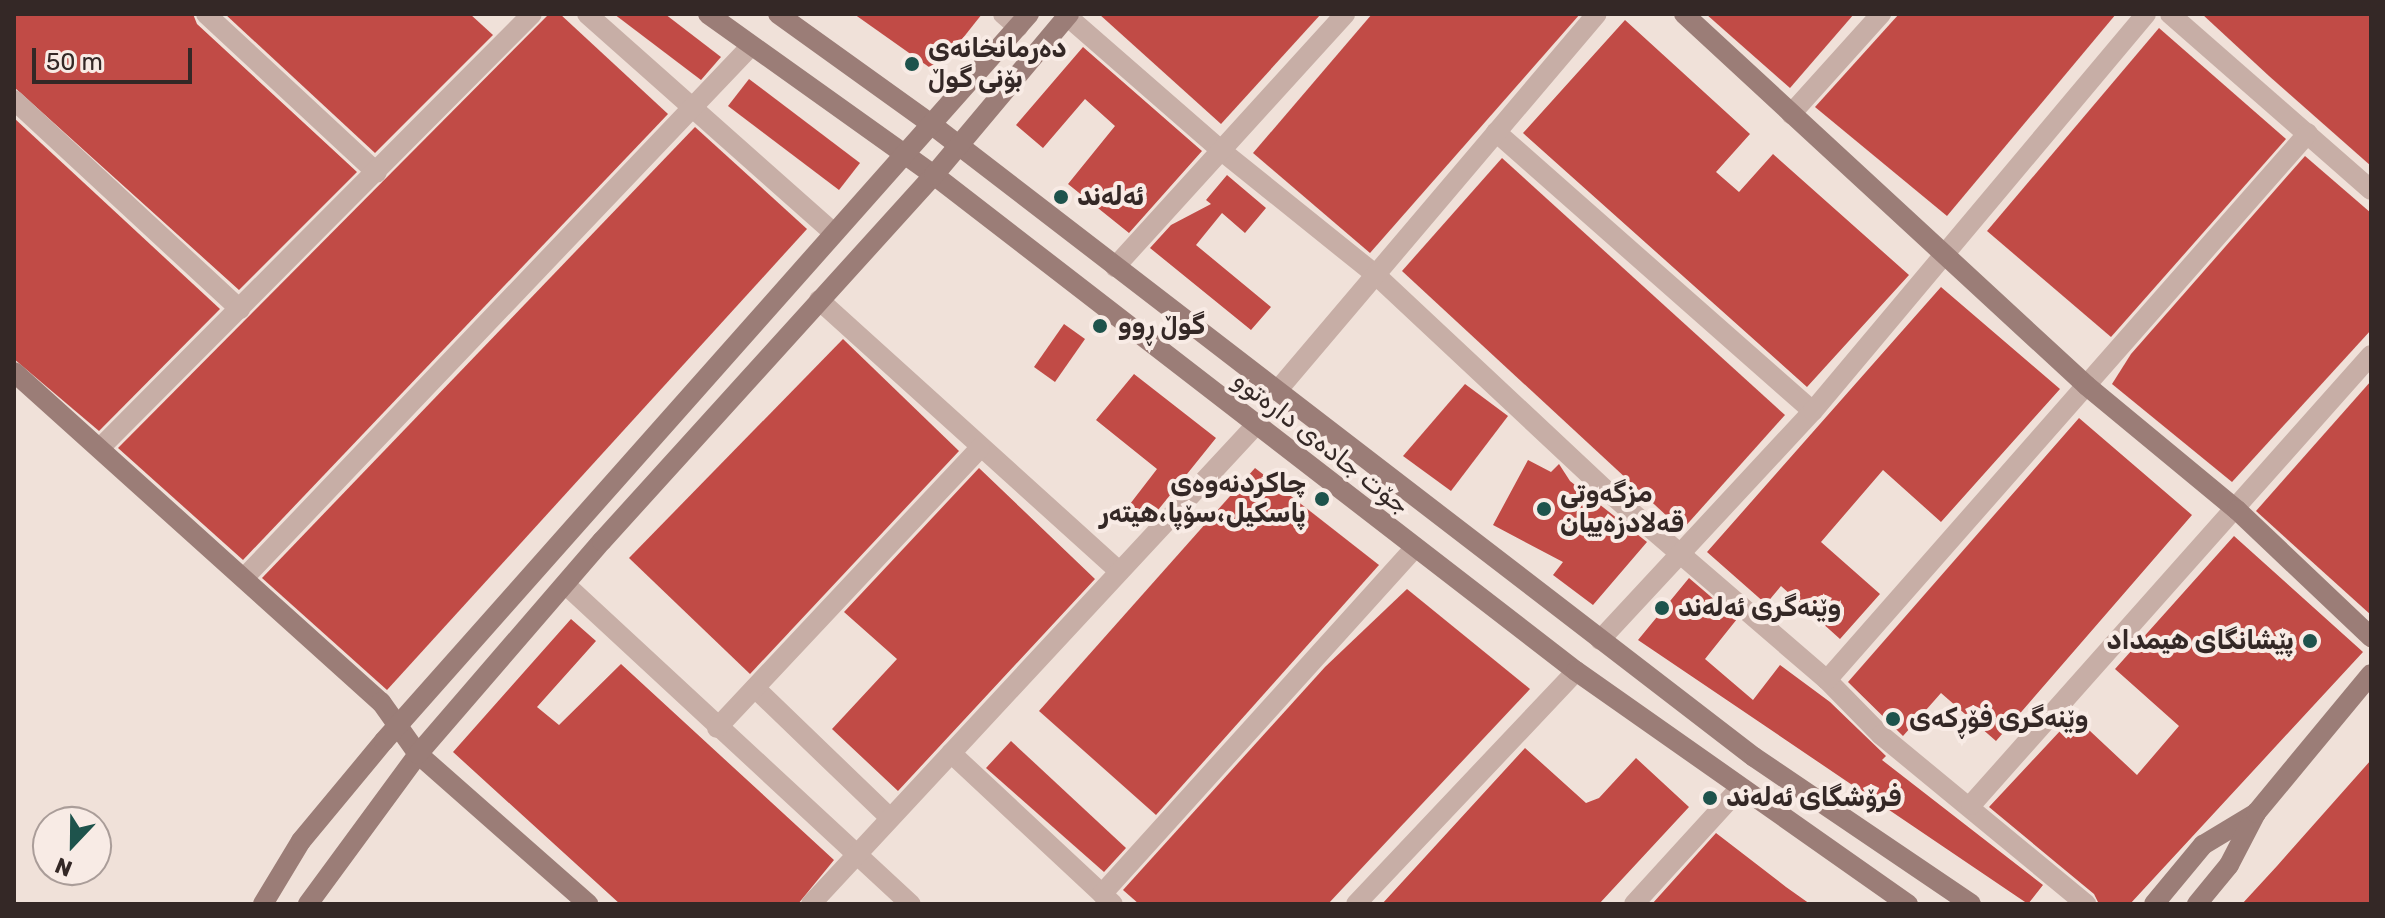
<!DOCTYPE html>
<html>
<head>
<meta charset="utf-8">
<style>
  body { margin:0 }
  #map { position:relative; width:2385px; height:918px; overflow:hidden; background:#f0e1d9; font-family:Rubik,Vazirmatn,sans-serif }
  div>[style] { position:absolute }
  .building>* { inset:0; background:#c14b46 }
  .street>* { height:20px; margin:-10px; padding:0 10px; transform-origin:10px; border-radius:10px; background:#c7aea6 }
  .secondary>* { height:20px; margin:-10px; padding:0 10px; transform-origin:10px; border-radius:10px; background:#9b7d77 }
  .dots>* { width:22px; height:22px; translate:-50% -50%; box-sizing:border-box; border:4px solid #f8ebe5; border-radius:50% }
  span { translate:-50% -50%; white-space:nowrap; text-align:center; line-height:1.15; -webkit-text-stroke:8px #f8ebe5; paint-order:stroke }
  .poi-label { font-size:26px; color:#342826; font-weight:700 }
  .left { translate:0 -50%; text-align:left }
  .right { translate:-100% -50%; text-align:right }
  .street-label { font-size:26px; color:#342826 }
  .frame { position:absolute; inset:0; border:16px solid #342826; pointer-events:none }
  .north { position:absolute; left:32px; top:806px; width:80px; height:80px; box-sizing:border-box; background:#f8ebe5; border:2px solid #aa9d99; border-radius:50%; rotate:202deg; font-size:22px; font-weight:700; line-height:32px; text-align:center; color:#342826 }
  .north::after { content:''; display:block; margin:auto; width:28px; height:36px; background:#1e534c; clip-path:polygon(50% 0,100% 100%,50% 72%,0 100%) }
  .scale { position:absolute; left:32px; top:48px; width:160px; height:36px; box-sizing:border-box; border:4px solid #342826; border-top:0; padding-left:10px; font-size:24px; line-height:28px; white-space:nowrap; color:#342826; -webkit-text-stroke:6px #f8ebe5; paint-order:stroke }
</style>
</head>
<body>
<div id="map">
  <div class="building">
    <i style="clip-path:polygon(14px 14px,193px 14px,197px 24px,357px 172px,239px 290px,14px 87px)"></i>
    <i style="clip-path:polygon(225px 14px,470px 14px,493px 35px,375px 153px)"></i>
    <i style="clip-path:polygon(549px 14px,560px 14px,668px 114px,243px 560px,118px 448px)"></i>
    <i style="clip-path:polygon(614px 14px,665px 14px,721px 57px,701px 80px)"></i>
    <i style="clip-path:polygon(854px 14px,982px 14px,936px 72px)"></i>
    <i style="clip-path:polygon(1099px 14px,1321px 14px,1221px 124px)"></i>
    <i style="clip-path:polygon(1372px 14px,1580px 14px,1370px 253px,1253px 153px)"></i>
    <i style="clip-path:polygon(1706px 14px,1854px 14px,1790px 88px)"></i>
    <i style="clip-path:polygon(1899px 14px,2116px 14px,1947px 216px,1815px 107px)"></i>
    <i style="clip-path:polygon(2202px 14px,2371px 14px,2371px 166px,2269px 76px)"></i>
    <i style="clip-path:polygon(1625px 20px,1750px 134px,1716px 172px,1739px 192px,1773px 154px,1909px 275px,1807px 387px,1523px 133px)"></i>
    <i style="clip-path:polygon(2159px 28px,2286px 139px,2111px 337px,1987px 231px)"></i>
    <i style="clip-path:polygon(1083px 47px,1202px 151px,1129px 233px,1068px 184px,1115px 126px,1085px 99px,1043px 148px,1016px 125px)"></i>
    <i style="clip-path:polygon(749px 79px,860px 163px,839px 190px,728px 106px)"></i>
    <i style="clip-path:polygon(14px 118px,220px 309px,99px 431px,14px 359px)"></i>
    <i style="clip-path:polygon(695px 127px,807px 229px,387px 690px,262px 578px)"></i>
    <i style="clip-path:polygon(2305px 156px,2371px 213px,2371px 330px,2232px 482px,2112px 384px,2131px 354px)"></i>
    <i style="clip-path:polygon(1502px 158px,1785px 415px,1682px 530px,1402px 271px)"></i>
    <i style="clip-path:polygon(1227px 175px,1266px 208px,1245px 233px,1222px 213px,1196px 245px,1271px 307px,1251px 330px,1150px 248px,1171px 225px,1211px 204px,1206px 200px)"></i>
    <i style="clip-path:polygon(1941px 287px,2060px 389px,1941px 522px,1883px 470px,1821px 542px,1880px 594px,1840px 639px,1781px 586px,1766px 604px,1707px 552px)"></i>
    <i style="clip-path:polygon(1064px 324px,1085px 339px,1055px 382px,1034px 367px)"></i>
    <i style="clip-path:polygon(843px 339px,959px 451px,750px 674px,629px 558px)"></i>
    <i style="clip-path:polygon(1134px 374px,1216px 438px,1150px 520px,1130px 504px,1157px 469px,1096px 420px)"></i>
    <i style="clip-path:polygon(2371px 381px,2371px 615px,2256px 511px)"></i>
    <i style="clip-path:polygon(1465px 384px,1508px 416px,1451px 491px,1403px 456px)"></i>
    <i style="clip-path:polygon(2079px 418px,2192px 515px,1996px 741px,1941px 693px,1903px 736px,1848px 682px)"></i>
    <i style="clip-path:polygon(1528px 460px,1551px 472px,1559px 464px,1570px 481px,1647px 542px,1593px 605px,1553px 575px,1563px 562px,1493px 525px)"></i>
    <i style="clip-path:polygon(979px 468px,1095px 579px,898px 791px,832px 729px,897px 659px,844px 612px)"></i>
    <i style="clip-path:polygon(1255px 468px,1379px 565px,1156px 815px,1039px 711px)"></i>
    <i style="clip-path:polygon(2234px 536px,2363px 652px,2130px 904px,2099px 904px,2094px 894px,1989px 807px,2074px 716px,2137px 775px,2179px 726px,2115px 669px)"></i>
    <i style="clip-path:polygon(1689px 578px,1737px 619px,1705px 659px,1753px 700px,1780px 665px,1830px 702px,1886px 756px,1882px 760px,2043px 885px,2028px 904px,1638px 640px)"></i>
    <i style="clip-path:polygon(1407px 589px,1530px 689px,1328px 904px,1139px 904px,1123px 890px,1325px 667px)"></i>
    <i style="clip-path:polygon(571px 619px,596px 641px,537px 707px,559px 725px,621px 664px,834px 860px,798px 904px,620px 904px,453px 752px)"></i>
    <i style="clip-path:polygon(1011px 741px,1126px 848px,1104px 872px,986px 768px)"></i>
    <i style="clip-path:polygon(1525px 748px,1586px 803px,1599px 798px,1636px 758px,1689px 807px,1599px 904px,1382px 904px)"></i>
    <i style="clip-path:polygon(2371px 760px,2371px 904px,2242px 904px,2277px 866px)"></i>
    <i style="clip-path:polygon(1716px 833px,1786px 887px,1810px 904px,1652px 904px)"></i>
  </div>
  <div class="street">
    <i style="left:206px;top:14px;width:233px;rotate:42.9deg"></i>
    <i style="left:587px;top:14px;width:330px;rotate:41.6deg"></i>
    <i style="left:1003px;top:14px;width:20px;rotate:41deg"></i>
    <i style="left:2170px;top:14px;width:267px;rotate:41.2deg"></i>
    <i style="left:1067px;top:16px;width:207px;rotate:41.1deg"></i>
    <i style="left:1223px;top:152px;width:196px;rotate:38.8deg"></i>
    <i style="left:1376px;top:275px;width:315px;rotate:43.1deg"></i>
    <i style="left:1606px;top:490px;width:291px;rotate:40.7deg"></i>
    <i style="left:1827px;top:680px;width:77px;rotate:45.5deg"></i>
    <i style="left:1881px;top:735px;width:266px;rotate:39.5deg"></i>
    <i style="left:14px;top:100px;width:308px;rotate:42.8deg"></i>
    <i style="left:1791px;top:114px;width:135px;rotate:-48deg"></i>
    <i style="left:1496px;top:132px;width:422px;rotate:41.4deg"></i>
    <i style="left:1115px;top:267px;width:342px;rotate:-47.7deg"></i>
    <i style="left:819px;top:300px;width:404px;rotate:42.1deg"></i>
    <i style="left:1277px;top:391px;width:494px;rotate:-49.7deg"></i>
    <i style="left:100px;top:448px;width:612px;rotate:-45.13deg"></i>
    <i style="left:244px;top:578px;width:735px;rotate:-46.38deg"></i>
    <i style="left:566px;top:585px;width:470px;rotate:42.8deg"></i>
    <i style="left:1600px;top:640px;width:313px;rotate:-47.1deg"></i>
    <i style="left:1813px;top:411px;width:518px;rotate:-50.01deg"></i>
    <i style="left:1827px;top:680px;width:728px;rotate:-48.67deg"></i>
    <i style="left:755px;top:688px;width:187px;rotate:43.9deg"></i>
    <i style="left:717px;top:728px;width:384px;rotate:-46.8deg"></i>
    <i style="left:951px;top:753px;width:221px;rotate:43deg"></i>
    <i style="left:1971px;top:805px;width:602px;rotate:-48.37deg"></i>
    <i style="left:1102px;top:894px;width:467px;rotate:-47.9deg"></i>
    <i style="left:811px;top:904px;width:652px;rotate:-47.11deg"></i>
    <i style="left:1356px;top:904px;width:320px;rotate:-46.6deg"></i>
    <i style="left:1634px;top:904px;width:156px;rotate:-47.6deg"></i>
  </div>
  <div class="secondary">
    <i style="left:708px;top:14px;width:277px;rotate:35.5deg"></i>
    <i style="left:934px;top:175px;width:811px;rotate:37.69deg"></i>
    <i style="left:1576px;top:671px;width:406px;rotate:35.1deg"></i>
    <i style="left:778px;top:14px;width:188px;rotate:35.7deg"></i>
    <i style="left:931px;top:124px;width:1038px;rotate:37.57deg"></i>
    <i style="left:1754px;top:757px;width:262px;rotate:34.1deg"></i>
    <i style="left:1684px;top:14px;width:548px;rotate:42.71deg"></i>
    <i style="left:2087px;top:386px;width:195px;rotate:39.6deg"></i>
    <i style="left:2237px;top:510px;width:185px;rotate:43.5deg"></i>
    <i style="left:14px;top:372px;width:494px;rotate:42deg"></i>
    <i style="left:381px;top:702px;width:64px;rotate:54.6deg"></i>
    <i style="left:418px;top:754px;width:227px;rotate:41.4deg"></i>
    <i style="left:263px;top:904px;width:74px;rotate:-58.9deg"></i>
    <i style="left:301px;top:841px;width:130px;rotate:-50.3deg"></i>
    <i style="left:384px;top:741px;width:972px;rotate:-48.42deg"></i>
    <i style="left:308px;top:904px;width:186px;rotate:-53.7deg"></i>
    <i style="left:418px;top:754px;width:281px;rotate:-49.2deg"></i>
    <i style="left:602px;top:541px;width:494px;rotate:-47.8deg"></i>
    <i style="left:934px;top:175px;width:210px;rotate:-50deg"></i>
    <i style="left:2154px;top:904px;width:77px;rotate:-50.3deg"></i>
    <i style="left:2203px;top:845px;width:62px;rotate:-31.1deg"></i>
    <i style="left:2197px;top:904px;width:50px;rotate:-50.6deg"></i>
    <i style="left:2229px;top:865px;width:59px;rotate:-62.6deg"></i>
    <i style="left:2256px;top:813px;width:180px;rotate:-50.4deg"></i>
  </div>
  <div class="dots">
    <i style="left:912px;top:64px;background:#1e534c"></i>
    <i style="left:1061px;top:197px;background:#1e534c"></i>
    <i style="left:1100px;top:326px;background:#1e534c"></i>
    <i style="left:1322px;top:499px;background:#1e534c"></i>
    <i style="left:1544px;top:509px;background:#1e534c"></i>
    <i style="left:1662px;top:608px;background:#1e534c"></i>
    <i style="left:2310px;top:641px;background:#1e534c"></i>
    <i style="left:1893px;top:719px;background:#1e534c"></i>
    <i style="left:1710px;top:798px;background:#1e534c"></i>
  </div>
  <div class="poi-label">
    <span class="left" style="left:928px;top:64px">دەرمانخانەی<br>بۆنی گوڵ</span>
    <span class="left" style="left:1077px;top:197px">ئەلەند</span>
    <span class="left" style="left:1118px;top:326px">گوڵ ڕوو</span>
    <span class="right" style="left:1306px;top:499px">چاکردنەوەی<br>پاسکیل،سۆپا،هیتەر</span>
    <span class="left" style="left:1560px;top:509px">مزگەوتی<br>قەلادزەییان</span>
    <span class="left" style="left:1678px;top:608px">وێنەگری ئەلەند</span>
    <span class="right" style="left:2294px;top:641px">پێشانگای هیمداد</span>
    <span class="left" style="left:1909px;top:719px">وێنەگری فۆڕکەی</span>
    <span class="left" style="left:1726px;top:798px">فرۆشگای ئەلەند</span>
  </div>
  <div class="street-label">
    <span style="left:1321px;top:443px;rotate:38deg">جۆت جادەی دارەتوو</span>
  </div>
  <div class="frame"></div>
  <div class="north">N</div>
  <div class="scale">50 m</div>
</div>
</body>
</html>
